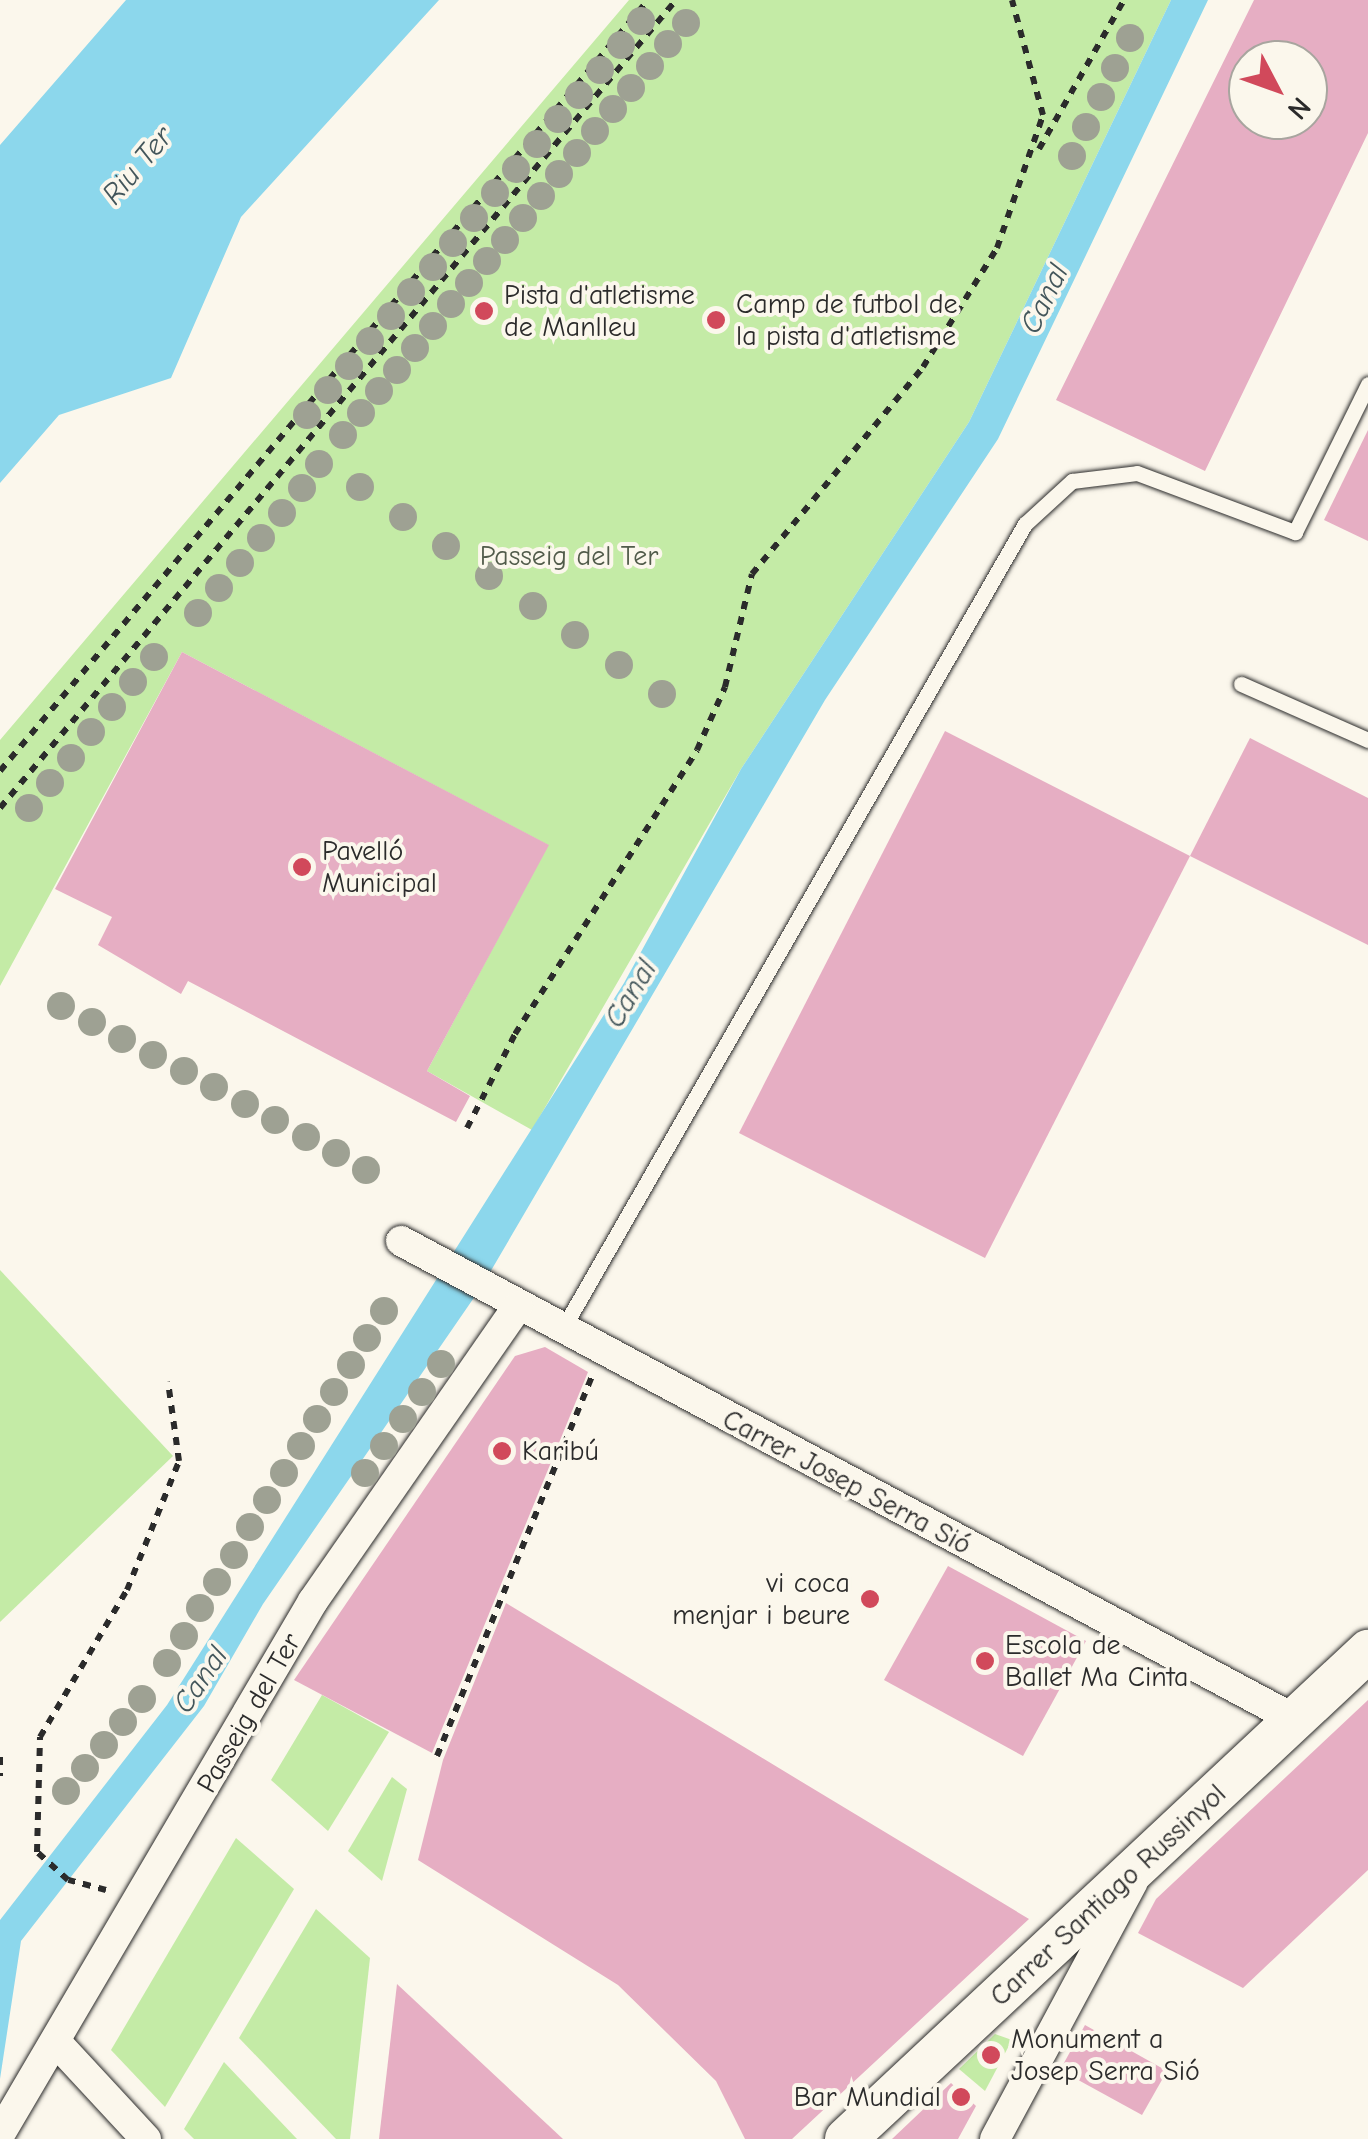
<!DOCTYPE html>
<html>
<head>
<meta charset="utf-8">
<style>
  body { margin:0 }
  #map { position:relative; width:1368px; height:2139px; overflow:hidden; background:#fbf7ec; font-family:"Comic Neue",sans-serif }
  div>[style] { position:absolute }
  .green>* { inset:0; background:#c4eba6 }
  .water>* { inset:0; background:#8cd7ec }
  .building>* { inset:0; background:#e6aec3 }
  .path>* { height:6px; margin-top:-3px; transform-origin:0; background:repeating-linear-gradient(90deg,#2b2b2b 0 8px,transparent 0 16px) }
  .roads { filter:drop-shadow(0 0 2px #2b2b2b) drop-shadow(0 0 2px #2b2b2b) }
  .lane>* { height:15px; margin:-7.5px; padding:0 7.5px; transform-origin:7.5px; border-radius:7.5px; background:#fbf7ec }
  .street>* { height:30px; margin:-15px; padding:0 15px; transform-origin:15px; border-radius:15px; background:#fbf7ec }
  .secondary>* { height:42px; margin:-21px; padding:0 21px; transform-origin:21px; border-radius:21px; background:#fbf7ec }
  .trees>* { width:28px; height:28px; margin:-14px; border-radius:50%; background:#9ea193 }
  .dots>* { width:28px; height:28px; translate:-50% -50%; box-sizing:border-box; border:5px solid #fbf7ec; border-radius:50% }
  span { translate:-50% -50%; white-space:nowrap; text-align:center; line-height:1.15; -webkit-text-stroke:8px #fbf7ec; paint-order:stroke }
  .poi-label { font-size:28px; color:#2b2b2b }
  .left { translate:0 -50%; text-align:left }
  .right { translate:-100% -50%; text-align:right }
  .park-label { font-size:28px; color:#515b4a }
  .street-label { font-size:28px; color:#2b2b2b }
  .water-label { font-size:30px; color:#43565b; font-style:italic }
  .north { position:absolute; left:1228px; top:40px; width:100px; height:100px; box-sizing:border-box; background:#fbf7ec; border:2px solid #a8a59f; border-radius:50%; rotate:131deg; font-size:28px; font-weight:700; line-height:40px; text-align:center; color:#2b2b2b }
  .north::after { content:''; display:block; margin:auto; width:35px; height:45px; background:#d1495b; clip-path:polygon(50% 0,100% 100%,50% 72%,0 100%) }
</style>
</head>
<body>
<div id="map">
  <div class="green">
    <i style="clip-path:polygon(629px 0,1171px 0,969px 422px,741px 769px,532px 1130px,427px 1071px,548px 845px,182px 652px,0 986px,0 740px)"></i>
    <i style="clip-path:polygon(0 1270px,173px 1456px,0 1622px)"></i>
    <i style="clip-path:polygon(322px 1695px,389px 1732px,328px 1831px,271px 1780px)"></i>
    <i style="clip-path:polygon(392px 1777px,407px 1789px,382px 1881px,348px 1851px)"></i>
    <i style="clip-path:polygon(236px 1838px,294px 1889px,165px 2107px,111px 2050px)"></i>
    <i style="clip-path:polygon(316px 1909px,370px 1958px,350px 2139px,336px 2139px,239px 2038px)"></i>
    <i style="clip-path:polygon(995px 2034px,1012px 2040px,985px 2091px,959px 2069px)"></i>
    <i style="clip-path:polygon(224px 2062px,297px 2139px,194px 2139px,184px 2129px)"></i>
  </div>
  <div class="water">
    <i style="clip-path:polygon(126px 0,439px 0,241px 217px,171px 378px,59px 415px,0 483px,0 145px)"></i>
    <i style="clip-path:polygon(1171px 0,1208px 0,998px 439px,825px 700px,482px 1286px,263px 1604px,204px 1706px,21px 1941px,0 2079px,0 1920px,167px 1705px,624px 983px,741px 769px,969px 422px)"></i>
  </div>
  <div class="building">
    <i style="clip-path:polygon(evenodd,1254px 0,1368px 0,1368px 133px,1205px 471px,1056px 400px,1254px 0,1248px 60px,1308px 60px,1308px 120px,1248px 120px,1248px 60px)"></i>
    <i style="clip-path:polygon(1368px 430px,1368px 541px,1324px 520px)"></i>
    <i style="clip-path:polygon(182px 652px,549px 845px,427px 1071px,470px 1096px,456px 1122px,188px 981px,181px 994px,98px 945px,112px 917px,55px 889px)"></i>
    <i style="clip-path:polygon(945px 731px,1190px 856px,985px 1258px,739px 1133px)"></i>
    <i style="clip-path:polygon(1250px 738px,1368px 798px,1368px 945px,1190px 856px)"></i>
    <i style="clip-path:polygon(545px 1347px,588px 1372px,432px 1753px,294px 1680px,515px 1356px)"></i>
    <i style="clip-path:polygon(948px 1566px,1086px 1641px,1023px 1756px,884px 1680px)"></i>
    <i style="clip-path:polygon(506px 1603px,628px 1677px,1029px 1919px,792px 2139px,745px 2139px,716px 2081px,618px 1985px,418px 1860px,443px 1760px)"></i>
    <i style="clip-path:polygon(1368px 1700px,1368px 1870px,1243px 1988px,1138px 1933px,1156px 1899px)"></i>
    <i style="clip-path:polygon(397px 1984px,563px 2139px,379px 2139px)"></i>
    <i style="clip-path:polygon(1085px 2025px,1167px 2071px,1142px 2115px,1060px 2070px)"></i>
    <i style="clip-path:polygon(951px 2083px,976px 2106px,958px 2139px,892px 2139px)"></i>
  </div>
  <div class="path">
    <i style="left:1039px;top:149px;width:172px;rotate:-60.3deg"></i>
    <i style="left:0;top:771px;width:1007px;rotate:-49.95deg"></i>
    <i style="left:0;top:808px;width:1053px;rotate:-50.08deg"></i>
    <i style="left:467px;top:1128px;width:106px;rotate:-62.9deg"></i>
    <i style="left:515px;top:1034px;width:337px;rotate:-57.3deg"></i>
    <i style="left:697px;top:750px;width:69px;rotate:-66deg"></i>
    <i style="left:725px;top:687px;width:116px;rotate:-76.6deg"></i>
    <i style="left:752px;top:574px;width:268px;rotate:-50.4deg"></i>
    <i style="left:923px;top:367px;width:140px;rotate:-58.1deg"></i>
    <i style="left:997px;top:248px;width:141px;rotate:-70.9deg"></i>
    <i style="left:1043px;top:115px;width:119px;rotate:-105.1deg"></i>
    <i style="left:437px;top:1756px;width:410px;rotate:-67.8deg"></i>
    <i style="left:0;top:1757px;width:19px;rotate:90deg"></i>
    <i style="left:106px;top:1890px;width:39px;rotate:-165deg"></i>
    <i style="left:68px;top:1880px;width:42px;rotate:-137.9deg"></i>
    <i style="left:37px;top:1852px;width:115px;rotate:-88.5deg"></i>
    <i style="left:40px;top:1737px;width:171px;rotate:-59.4deg"></i>
    <i style="left:127px;top:1590px;width:139px;rotate:-68deg"></i>
    <i style="left:179px;top:1461px;width:80px;rotate:-97.9deg"></i>
  </div>
  <div class="roads">
    <div class="lane">
      <i style="left:1241px;top:684px;width:139px;rotate:23.8deg"></i>
      <i style="left:562px;top:1330px;width:930px;rotate:-60.13deg"></i>
      <i style="left:1025px;top:524px;width:64px;rotate:-42.5deg"></i>
      <i style="left:1072px;top:481px;width:65px;rotate:-7deg"></i>
      <i style="left:1137px;top:473px;width:169px;rotate:20.5deg"></i>
      <i style="left:1295px;top:532px;width:165px;rotate:-63.7deg"></i>
    </div>
    <div class="street">
      <i style="left:401px;top:1241px;width:1015px;rotate:28.16deg"></i>
      <i style="left:57px;top:2043px;width:131px;rotate:47.2deg"></i>
      <i style="left:0;top:2134px;width:618px;rotate:-59.58deg"></i>
      <i style="left:313px;top:1601px;width:359px;rotate:-55.2deg"></i>
      <i style="left:995px;top:2139px;width:292px;rotate:-61.8deg"></i>
    </div>
    <div class="secondary">
      <i style="left:846px;top:2139px;width:715px;rotate:-43.07deg"></i>
    </div>
  </div>
  <div class="trees">
    <i style="left:641px;top:21px"></i>
    <i style="left:686px;top:23px"></i>
    <i style="left:1130px;top:38px"></i>
    <i style="left:668px;top:44px"></i>
    <i style="left:621px;top:45px"></i>
    <i style="left:650px;top:66px"></i>
    <i style="left:1115px;top:68px"></i>
    <i style="left:600px;top:70px"></i>
    <i style="left:631px;top:88px"></i>
    <i style="left:579px;top:95px"></i>
    <i style="left:1101px;top:97px"></i>
    <i style="left:613px;top:109px"></i>
    <i style="left:558px;top:119px"></i>
    <i style="left:1086px;top:127px"></i>
    <i style="left:595px;top:131px"></i>
    <i style="left:537px;top:144px"></i>
    <i style="left:577px;top:153px"></i>
    <i style="left:1072px;top:156px"></i>
    <i style="left:516px;top:169px"></i>
    <i style="left:559px;top:174px"></i>
    <i style="left:495px;top:193px"></i>
    <i style="left:541px;top:196px"></i>
    <i style="left:474px;top:218px"></i>
    <i style="left:523px;top:218px"></i>
    <i style="left:505px;top:240px"></i>
    <i style="left:453px;top:243px"></i>
    <i style="left:487px;top:261px"></i>
    <i style="left:433px;top:267px"></i>
    <i style="left:469px;top:283px"></i>
    <i style="left:411px;top:292px"></i>
    <i style="left:451px;top:304px"></i>
    <i style="left:391px;top:316px"></i>
    <i style="left:433px;top:326px"></i>
    <i style="left:370px;top:341px"></i>
    <i style="left:415px;top:348px"></i>
    <i style="left:349px;top:366px"></i>
    <i style="left:397px;top:370px"></i>
    <i style="left:328px;top:390px"></i>
    <i style="left:379px;top:391px"></i>
    <i style="left:361px;top:413px"></i>
    <i style="left:307px;top:415px"></i>
    <i style="left:343px;top:435px"></i>
    <i style="left:319px;top:464px"></i>
    <i style="left:360px;top:487px"></i>
    <i style="left:302px;top:488px"></i>
    <i style="left:282px;top:513px"></i>
    <i style="left:403px;top:517px"></i>
    <i style="left:261px;top:538px"></i>
    <i style="left:446px;top:546px"></i>
    <i style="left:240px;top:563px"></i>
    <i style="left:489px;top:576px"></i>
    <i style="left:219px;top:588px"></i>
    <i style="left:533px;top:606px"></i>
    <i style="left:198px;top:613px"></i>
    <i style="left:575px;top:635px"></i>
    <i style="left:154px;top:657px"></i>
    <i style="left:619px;top:665px"></i>
    <i style="left:133px;top:682px"></i>
    <i style="left:662px;top:694px"></i>
    <i style="left:112px;top:707px"></i>
    <i style="left:91px;top:732px"></i>
    <i style="left:71px;top:758px"></i>
    <i style="left:50px;top:783px"></i>
    <i style="left:29px;top:808px"></i>
    <i style="left:61px;top:1006px"></i>
    <i style="left:92px;top:1022px"></i>
    <i style="left:122px;top:1039px"></i>
    <i style="left:153px;top:1055px"></i>
    <i style="left:184px;top:1071px"></i>
    <i style="left:214px;top:1087px"></i>
    <i style="left:245px;top:1104px"></i>
    <i style="left:275px;top:1120px"></i>
    <i style="left:306px;top:1137px"></i>
    <i style="left:336px;top:1153px"></i>
    <i style="left:366px;top:1170px"></i>
    <i style="left:384px;top:1311px"></i>
    <i style="left:367px;top:1338px"></i>
    <i style="left:441px;top:1364px"></i>
    <i style="left:351px;top:1365px"></i>
    <i style="left:334px;top:1392px"></i>
    <i style="left:422px;top:1392px"></i>
    <i style="left:317px;top:1419px"></i>
    <i style="left:403px;top:1419px"></i>
    <i style="left:301px;top:1446px"></i>
    <i style="left:384px;top:1446px"></i>
    <i style="left:284px;top:1473px"></i>
    <i style="left:365px;top:1473px"></i>
    <i style="left:267px;top:1500px"></i>
    <i style="left:250px;top:1527px"></i>
    <i style="left:234px;top:1555px"></i>
    <i style="left:217px;top:1582px"></i>
    <i style="left:200px;top:1608px"></i>
    <i style="left:184px;top:1636px"></i>
    <i style="left:167px;top:1663px"></i>
    <i style="left:142px;top:1699px"></i>
    <i style="left:123px;top:1722px"></i>
    <i style="left:104px;top:1745px"></i>
    <i style="left:85px;top:1768px"></i>
    <i style="left:66px;top:1791px"></i>
  </div>
  <div class="dots">
    <i style="left:484px;top:311px;background:#d1495b"></i>
    <i style="left:716px;top:320px;background:#d1495b"></i>
    <i style="left:302px;top:867px;background:#d1495b"></i>
    <i style="left:502px;top:1451px;background:#d1495b"></i>
    <i style="left:870px;top:1599px;background:#d1495b"></i>
    <i style="left:985px;top:1661px;background:#d1495b"></i>
    <i style="left:991px;top:2055px;background:#d1495b"></i>
    <i style="left:961px;top:2097px;background:#d1495b"></i>
  </div>
  <div class="poi-label">
    <span class="left" style="left:504px;top:311px">Pista d'atletisme<br>de Manlleu</span>
    <span class="left" style="left:736px;top:320px">Camp de futbol de<br>la pista d'atletisme</span>
    <span class="left" style="left:322px;top:867px">Pavelló<br>Municipal</span>
    <span class="left" style="left:522px;top:1451px">Karibú</span>
    <span class="right" style="left:850px;top:1599px">vi coca<br>menjar i beure</span>
    <span class="left" style="left:1005px;top:1661px">Escola de<br>Ballet Ma Cinta</span>
    <span class="left" style="left:1011px;top:2055px">Monument a<br>Josep Serra Sió</span>
    <span class="right" style="left:941px;top:2097px">Bar Mundial</span>
  </div>
  <div class="park-label">
    <span style="left:569px;top:556px">Passeig del Ter</span>
  </div>
  <div class="street-label">
    <span style="left:847px;top:1482px;rotate:28deg">Carrer Josep Serra Sió</span>
    <span style="left:249px;top:1713px;rotate:-60deg">Passeig del Ter</span>
    <span style="left:1108px;top:1895px;rotate:-43deg">Carrer Santiago Russinyol</span>
  </div>
  <div class="water-label">
    <span style="left:138px;top:166px;rotate:-50deg">Riu Ter</span>
    <span style="left:1045px;top:299px;rotate:-64deg">Canal</span>
    <span style="left:631px;top:994px;rotate:-59deg">Canal</span>
    <span style="left:201px;top:1680px;rotate:-56deg">Canal</span>
  </div>
  <div class="north">N</div>
</div>
</body>
</html>
